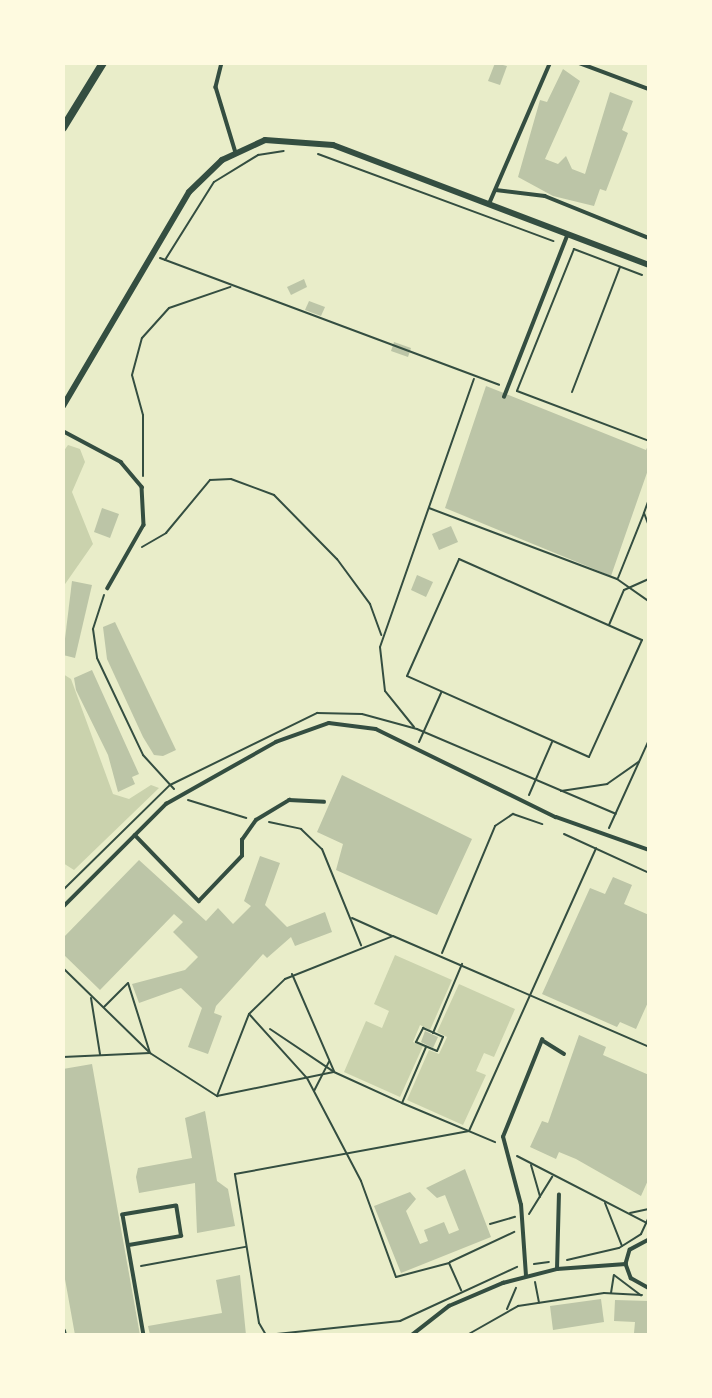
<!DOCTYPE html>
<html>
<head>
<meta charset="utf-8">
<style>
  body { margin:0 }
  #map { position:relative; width:712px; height:1398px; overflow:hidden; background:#e9edc9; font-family:"DejaVu Sans",sans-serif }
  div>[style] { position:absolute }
  .green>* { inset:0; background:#cad2ad }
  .building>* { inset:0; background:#bcc5a7 }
  .path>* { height:2px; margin:-1px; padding:0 1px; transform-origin:1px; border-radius:1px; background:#344e41 }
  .service>* { height:3.5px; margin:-1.75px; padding:0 1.75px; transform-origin:1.75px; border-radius:1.75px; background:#344e41 }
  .minor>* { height:6px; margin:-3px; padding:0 3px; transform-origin:3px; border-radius:3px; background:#344e41 }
  .tertiary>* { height:8px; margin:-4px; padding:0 4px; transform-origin:4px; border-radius:4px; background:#344e41 }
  span { translate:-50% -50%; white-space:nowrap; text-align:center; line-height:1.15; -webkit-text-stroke:5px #fefae0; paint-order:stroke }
  .frame { position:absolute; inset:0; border:65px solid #fefae0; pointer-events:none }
</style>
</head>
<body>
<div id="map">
  <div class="green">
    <i style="clip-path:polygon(68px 445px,80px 449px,85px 462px,72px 492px,93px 544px,63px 587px,63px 452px)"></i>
    <i style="clip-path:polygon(63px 674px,71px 679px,113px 794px,129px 799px,151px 785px,159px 788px,74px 870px,63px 863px)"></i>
    <i style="clip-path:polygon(395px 955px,452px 980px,430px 1030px,420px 1025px,413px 1042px,423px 1046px,400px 1097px,344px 1072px,366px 1021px,382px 1028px,389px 1011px,374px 1004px)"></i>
    <i style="clip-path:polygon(459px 984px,515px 1009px,494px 1057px,484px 1053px,476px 1071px,486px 1075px,463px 1125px,407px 1100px,429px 1050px,439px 1054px,447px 1037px,437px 1032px)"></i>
  </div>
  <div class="building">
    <i style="clip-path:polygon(495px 63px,507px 66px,500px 85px,488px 81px)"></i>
    <i style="clip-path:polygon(563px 69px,580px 81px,545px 159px,558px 164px,566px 156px,572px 169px,585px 174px,610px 92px,633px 101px,622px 130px,628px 133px,606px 191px,600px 189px,594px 206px,553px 196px,518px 177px,540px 100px,547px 102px)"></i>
    <i style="clip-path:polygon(304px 279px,307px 287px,291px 295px,287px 287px)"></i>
    <i style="clip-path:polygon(309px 301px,325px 307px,321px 316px,305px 310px)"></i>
    <i style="clip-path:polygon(394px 342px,411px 348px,408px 357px,391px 351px)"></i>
    <i style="clip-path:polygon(486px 386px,646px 450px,649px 443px,649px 467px,611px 576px,445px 508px)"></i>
    <i style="clip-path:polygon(102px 508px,119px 514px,110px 538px,94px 532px)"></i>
    <i style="clip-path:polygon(451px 526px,458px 542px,439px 550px,432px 534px)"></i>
    <i style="clip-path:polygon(417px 575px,433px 582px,426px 597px,411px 590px)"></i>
    <i style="clip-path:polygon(72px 581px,92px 585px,75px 658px,63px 655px)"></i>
    <i style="clip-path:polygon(115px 622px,176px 750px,163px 756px,154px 755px,143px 737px,107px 659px,103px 627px)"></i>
    <i style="clip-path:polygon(92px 670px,139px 774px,132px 777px,135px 784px,118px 792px,108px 755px,76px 690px,74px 678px)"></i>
    <i style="clip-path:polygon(342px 775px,472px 839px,437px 915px,336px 870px,343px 844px,317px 832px)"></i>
    <i style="clip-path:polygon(260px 856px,280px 863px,265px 905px,287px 927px,325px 912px,332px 932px,295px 946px,291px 937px,267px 958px,263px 954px,216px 1006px,214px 1013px,222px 1016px,208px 1054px,188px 1047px,202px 1008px,181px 988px,139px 1003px,132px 984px,185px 970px,198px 957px,173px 932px,183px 922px,174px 914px,100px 990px,63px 954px,63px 938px,139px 860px,206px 921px,218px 908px,233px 924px,251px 906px,244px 901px)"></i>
    <i style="clip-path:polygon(613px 877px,632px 885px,624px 904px,649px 915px,649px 1000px,636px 1029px,620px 1022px,617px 1027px,542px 994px,590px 888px,605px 894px)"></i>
    <i style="clip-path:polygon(425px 1031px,438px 1037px,433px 1048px,421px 1042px)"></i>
    <i style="clip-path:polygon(579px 1035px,606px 1047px,603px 1055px,649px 1075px,649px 1178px,641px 1196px,576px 1159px,559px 1152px,556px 1159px,530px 1147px,542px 1121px,548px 1123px)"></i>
    <i style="clip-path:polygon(92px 1064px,118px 1212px,140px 1335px,75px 1335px,63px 1268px,63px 1069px)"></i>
    <i style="clip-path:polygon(205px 1111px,217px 1181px,228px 1189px,235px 1226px,197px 1233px,195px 1183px,139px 1193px,136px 1177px,138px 1168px,192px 1158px,185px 1118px)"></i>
    <i style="clip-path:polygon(465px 1169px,491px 1237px,401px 1273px,374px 1206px,410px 1192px,416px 1199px,406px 1211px,420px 1244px,428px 1241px,424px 1230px,444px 1222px,449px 1234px,459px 1230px,445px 1195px,437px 1198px,426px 1188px)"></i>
    <i style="clip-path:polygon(240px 1275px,246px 1335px,150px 1335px,148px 1326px,222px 1313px,216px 1280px)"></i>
    <i style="clip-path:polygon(601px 1299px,604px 1322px,553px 1330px,550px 1306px)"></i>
    <i style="clip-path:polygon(615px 1300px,649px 1301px,649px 1334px,634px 1333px,635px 1322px,614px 1321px)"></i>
  </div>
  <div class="path">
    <i style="left:318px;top:154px;width:251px;rotate:20.3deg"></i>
    <i style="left:160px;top:258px;width:362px;rotate:20.5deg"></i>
    <i style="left:165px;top:260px;width:92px;rotate:-57.9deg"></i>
    <i style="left:214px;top:182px;width:52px;rotate:-31.5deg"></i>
    <i style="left:258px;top:155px;width:26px;rotate:-9deg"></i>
    <i style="left:642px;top:275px;width:73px;rotate:-159.1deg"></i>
    <i style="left:574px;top:249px;width:153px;rotate:111.9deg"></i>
    <i style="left:517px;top:391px;width:141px;rotate:20.7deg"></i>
    <i style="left:572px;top:392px;width:134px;rotate:-69deg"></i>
    <i style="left:143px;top:476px;width:61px;rotate:-90deg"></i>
    <i style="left:143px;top:415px;width:41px;rotate:-105.4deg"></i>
    <i style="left:132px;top:375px;width:38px;rotate:-75deg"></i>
    <i style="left:142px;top:338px;width:40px;rotate:-48deg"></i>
    <i style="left:169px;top:308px;width:65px;rotate:-19deg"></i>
    <i style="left:649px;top:499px;width:15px;rotate:110deg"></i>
    <i style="left:644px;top:513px;width:14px;rotate:69deg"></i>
    <i style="left:429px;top:508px;width:201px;rotate:20.7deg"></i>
    <i style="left:617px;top:579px;width:39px;rotate:35deg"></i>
    <i style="left:142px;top:547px;width:28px;rotate:-30deg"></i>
    <i style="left:166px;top:533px;width:69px;rotate:-50.3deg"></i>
    <i style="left:210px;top:480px;width:21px;rotate:-3deg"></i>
    <i style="left:231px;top:479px;width:46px;rotate:20.4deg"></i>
    <i style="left:274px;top:495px;width:90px;rotate:45.5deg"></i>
    <i style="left:337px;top:559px;width:56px;rotate:53.7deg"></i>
    <i style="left:370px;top:604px;width:33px;rotate:70deg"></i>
    <i style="left:459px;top:559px;width:200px;rotate:23.9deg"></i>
    <i style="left:642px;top:640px;width:128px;rotate:114.4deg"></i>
    <i style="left:589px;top:757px;width:199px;rotate:-156deg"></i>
    <i style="left:407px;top:676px;width:128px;rotate:-66deg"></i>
    <i style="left:618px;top:578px;width:70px;rotate:-68.2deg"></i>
    <i style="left:104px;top:595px;width:36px;rotate:108deg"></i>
    <i style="left:93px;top:629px;width:29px;rotate:82deg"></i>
    <i style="left:97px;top:658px;width:107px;rotate:64.6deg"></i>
    <i style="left:143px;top:755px;width:46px;rotate:47.6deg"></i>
    <i style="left:609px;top:625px;width:38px;rotate:-67deg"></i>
    <i style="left:624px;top:590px;width:27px;rotate:-24deg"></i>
    <i style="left:414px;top:727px;width:46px;rotate:-128.9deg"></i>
    <i style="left:385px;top:691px;width:44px;rotate:-96.5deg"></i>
    <i style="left:380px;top:647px;width:284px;rotate:-70.7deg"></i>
    <i style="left:419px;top:742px;width:54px;rotate:-65.8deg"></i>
    <i style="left:561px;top:791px;width:47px;rotate:-8.7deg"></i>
    <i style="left:607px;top:784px;width:39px;rotate:-35deg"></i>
    <i style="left:529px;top:795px;width:58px;rotate:-66.5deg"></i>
    <i style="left:188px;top:800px;width:61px;rotate:17.2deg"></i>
    <i style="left:269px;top:822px;width:33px;rotate:12deg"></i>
    <i style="left:301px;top:829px;width:29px;rotate:44deg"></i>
    <i style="left:322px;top:849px;width:104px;rotate:67.9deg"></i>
    <i style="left:609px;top:828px;width:97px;rotate:-65.6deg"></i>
    <i style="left:564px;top:834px;width:94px;rotate:24.6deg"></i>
    <i style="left:63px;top:890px;width:150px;rotate:-44.5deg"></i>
    <i style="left:170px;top:785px;width:164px;rotate:-26.1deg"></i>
    <i style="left:317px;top:713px;width:45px;rotate:1.3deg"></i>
    <i style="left:362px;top:714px;width:57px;rotate:15.3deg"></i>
    <i style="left:417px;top:729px;width:216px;rotate:23.1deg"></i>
    <i style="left:352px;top:918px;width:44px;rotate:24.2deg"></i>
    <i style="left:442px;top:953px;width:138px;rotate:-67.3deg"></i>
    <i style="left:495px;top:826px;width:22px;rotate:-34deg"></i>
    <i style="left:513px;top:814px;width:31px;rotate:19deg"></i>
    <i style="left:63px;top:968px;width:122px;rotate:44.3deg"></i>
    <i style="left:150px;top:1053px;width:80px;rotate:32.7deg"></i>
    <i style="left:217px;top:1096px;width:119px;rotate:-11.6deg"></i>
    <i style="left:292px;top:974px;width:106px;rotate:66.6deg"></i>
    <i style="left:91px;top:998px;width:57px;rotate:80.9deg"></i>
    <i style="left:250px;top:1015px;width:85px;rotate:47.9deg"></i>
    <i style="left:307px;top:1078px;width:116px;rotate:62.3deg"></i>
    <i style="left:361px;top:1181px;width:102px;rotate:70deg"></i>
    <i style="left:396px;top:1277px;width:55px;rotate:-14.8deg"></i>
    <i style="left:449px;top:1263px;width:30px;rotate:66deg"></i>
    <i style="left:423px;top:1028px;width:22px;rotate:24deg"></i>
    <i style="left:443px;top:1037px;width:15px;rotate:113deg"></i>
    <i style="left:437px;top:1051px;width:23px;rotate:-157deg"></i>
    <i style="left:416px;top:1042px;width:16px;rotate:-63deg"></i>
    <i style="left:270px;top:1029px;width:77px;rotate:33.9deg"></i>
    <i style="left:334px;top:1072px;width:75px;rotate:24.5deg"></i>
    <i style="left:433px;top:1033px;width:75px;rotate:-67.2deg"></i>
    <i style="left:426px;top:1047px;width:61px;rotate:113.2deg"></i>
    <i style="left:402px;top:1103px;width:101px;rotate:22.8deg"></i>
    <i style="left:63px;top:1057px;width:87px;rotate:-2.6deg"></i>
    <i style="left:150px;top:1053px;width:73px;rotate:-107.4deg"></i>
    <i style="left:128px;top:983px;width:34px;rotate:135deg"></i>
    <i style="left:314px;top:1091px;width:33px;rotate:-63deg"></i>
    <i style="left:217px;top:1096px;width:88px;rotate:-68.7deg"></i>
    <i style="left:249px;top:1014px;width:50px;rotate:-44.2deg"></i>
    <i style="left:285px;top:979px;width:116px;rotate:-21.7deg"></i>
    <i style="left:393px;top:936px;width:279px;rotate:23.4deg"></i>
    <i style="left:517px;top:1156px;width:148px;rotate:27.3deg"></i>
    <i style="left:531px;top:1165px;width:33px;rotate:74deg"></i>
    <i style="left:605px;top:1203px;width:46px;rotate:68.4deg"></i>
    <i style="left:630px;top:1213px;width:19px;rotate:-12deg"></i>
    <i style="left:529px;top:1214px;width:44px;rotate:-58.1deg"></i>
    <i style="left:490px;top:1224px;width:26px;rotate:-16deg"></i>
    <i style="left:567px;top:1260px;width:53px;rotate:-13deg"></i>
    <i style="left:619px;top:1248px;width:26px;rotate:-32deg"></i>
    <i style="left:641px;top:1234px;width:19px;rotate:-65deg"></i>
    <i style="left:450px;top:1262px;width:71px;rotate:-25.1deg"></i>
    <i style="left:534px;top:1264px;width:15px;rotate:-8deg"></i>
    <i style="left:141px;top:1266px;width:106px;rotate:-10.4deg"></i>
    <i style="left:535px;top:1282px;width:21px;rotate:79deg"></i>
    <i style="left:611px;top:1293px;width:18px;rotate:-81deg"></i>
    <i style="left:614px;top:1275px;width:34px;rotate:37deg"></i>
    <i style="left:507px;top:1309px;width:23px;rotate:-67deg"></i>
    <i style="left:266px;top:1335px;width:14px;rotate:-120deg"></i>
    <i style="left:259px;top:1323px;width:151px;rotate:-99.2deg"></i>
    <i style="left:235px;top:1174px;width:238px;rotate:-10.4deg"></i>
    <i style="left:469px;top:1131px;width:310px;rotate:-65.8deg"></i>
    <i style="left:267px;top:1335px;width:134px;rotate:-6deg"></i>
    <i style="left:400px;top:1321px;width:129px;rotate:-24.8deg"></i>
    <i style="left:467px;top:1335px;width:59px;rotate:-29.6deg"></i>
    <i style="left:518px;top:1306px;width:87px;rotate:-8.6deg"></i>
    <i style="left:604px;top:1293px;width:38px;rotate:3deg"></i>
  </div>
  <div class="service">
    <i style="left:222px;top:63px;width:25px;rotate:104deg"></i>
    <i style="left:216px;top:87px;width:69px;rotate:73.1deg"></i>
    <i style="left:579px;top:63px;width:75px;rotate:20.4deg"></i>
    <i style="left:496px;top:190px;width:49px;rotate:7deg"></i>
    <i style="left:545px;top:196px;width:112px;rotate:22deg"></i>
    <i style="left:489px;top:204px;width:154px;rotate:-66.6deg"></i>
    <i style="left:504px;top:397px;width:173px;rotate:-68.6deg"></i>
    <i style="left:63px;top:431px;width:66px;rotate:28.1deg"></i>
    <i style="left:121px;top:462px;width:33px;rotate:50deg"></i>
    <i style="left:142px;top:487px;width:38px;rotate:87deg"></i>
    <i style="left:144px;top:525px;width:73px;rotate:119.7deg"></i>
    <i style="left:135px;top:835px;width:92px;rotate:45.9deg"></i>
    <i style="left:199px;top:901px;width:62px;rotate:-46.3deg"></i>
    <i style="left:242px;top:856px;width:16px;rotate:-90deg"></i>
    <i style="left:242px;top:840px;width:24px;rotate:-55deg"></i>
    <i style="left:256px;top:820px;width:39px;rotate:-31deg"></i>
    <i style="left:289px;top:800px;width:35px;rotate:3deg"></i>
    <i style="left:63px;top:907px;width:146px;rotate:-45deg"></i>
    <i style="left:166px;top:804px;width:126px;rotate:-29.4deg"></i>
    <i style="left:276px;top:742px;width:56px;rotate:-19.7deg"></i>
    <i style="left:329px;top:723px;width:47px;rotate:7.3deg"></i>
    <i style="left:376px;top:729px;width:200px;rotate:26.1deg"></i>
    <i style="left:556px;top:817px;width:99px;rotate:19.5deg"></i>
    <i style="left:649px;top:1240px;width:21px;rotate:152deg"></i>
    <i style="left:630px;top:1250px;width:15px;rotate:106deg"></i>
    <i style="left:626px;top:1264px;width:15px;rotate:70deg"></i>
    <i style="left:631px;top:1278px;width:21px;rotate:29deg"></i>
    <i style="left:129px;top:1245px;width:53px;rotate:-9.8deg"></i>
    <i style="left:181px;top:1236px;width:30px;rotate:-99deg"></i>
    <i style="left:176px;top:1206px;width:54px;rotate:170.4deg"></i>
    <i style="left:123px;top:1215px;width:122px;rotate:80.1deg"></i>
    <i style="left:557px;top:1269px;width:74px;rotate:-88.5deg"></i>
    <i style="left:526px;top:1276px;width:71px;rotate:-94deg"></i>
    <i style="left:521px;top:1205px;width:70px;rotate:-104.8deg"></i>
    <i style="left:503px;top:1137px;width:105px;rotate:-68.1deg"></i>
    <i style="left:542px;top:1040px;width:26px;rotate:32deg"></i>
    <i style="left:412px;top:1335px;width:47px;rotate:-38.1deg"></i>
    <i style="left:449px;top:1306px;width:59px;rotate:-23.1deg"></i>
    <i style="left:503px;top:1283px;width:56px;rotate:-14.5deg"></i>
    <i style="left:557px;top:1269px;width:69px;rotate:-4.1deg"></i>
  </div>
  <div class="minor">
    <i style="left:63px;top:406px;width:248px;rotate:-59.5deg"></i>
    <i style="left:189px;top:192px;width:46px;rotate:-44.1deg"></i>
    <i style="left:222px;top:160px;width:47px;rotate:-24.9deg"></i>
    <i style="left:265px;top:140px;width:68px;rotate:4.2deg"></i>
    <i style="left:333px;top:145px;width:338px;rotate:20.8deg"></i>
    <i style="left:63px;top:1331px;width:4px;rotate:76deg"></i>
  </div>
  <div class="tertiary">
    <i style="left:63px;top:128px;width:76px;rotate:-58.4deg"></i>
  </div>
  <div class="frame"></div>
</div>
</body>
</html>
